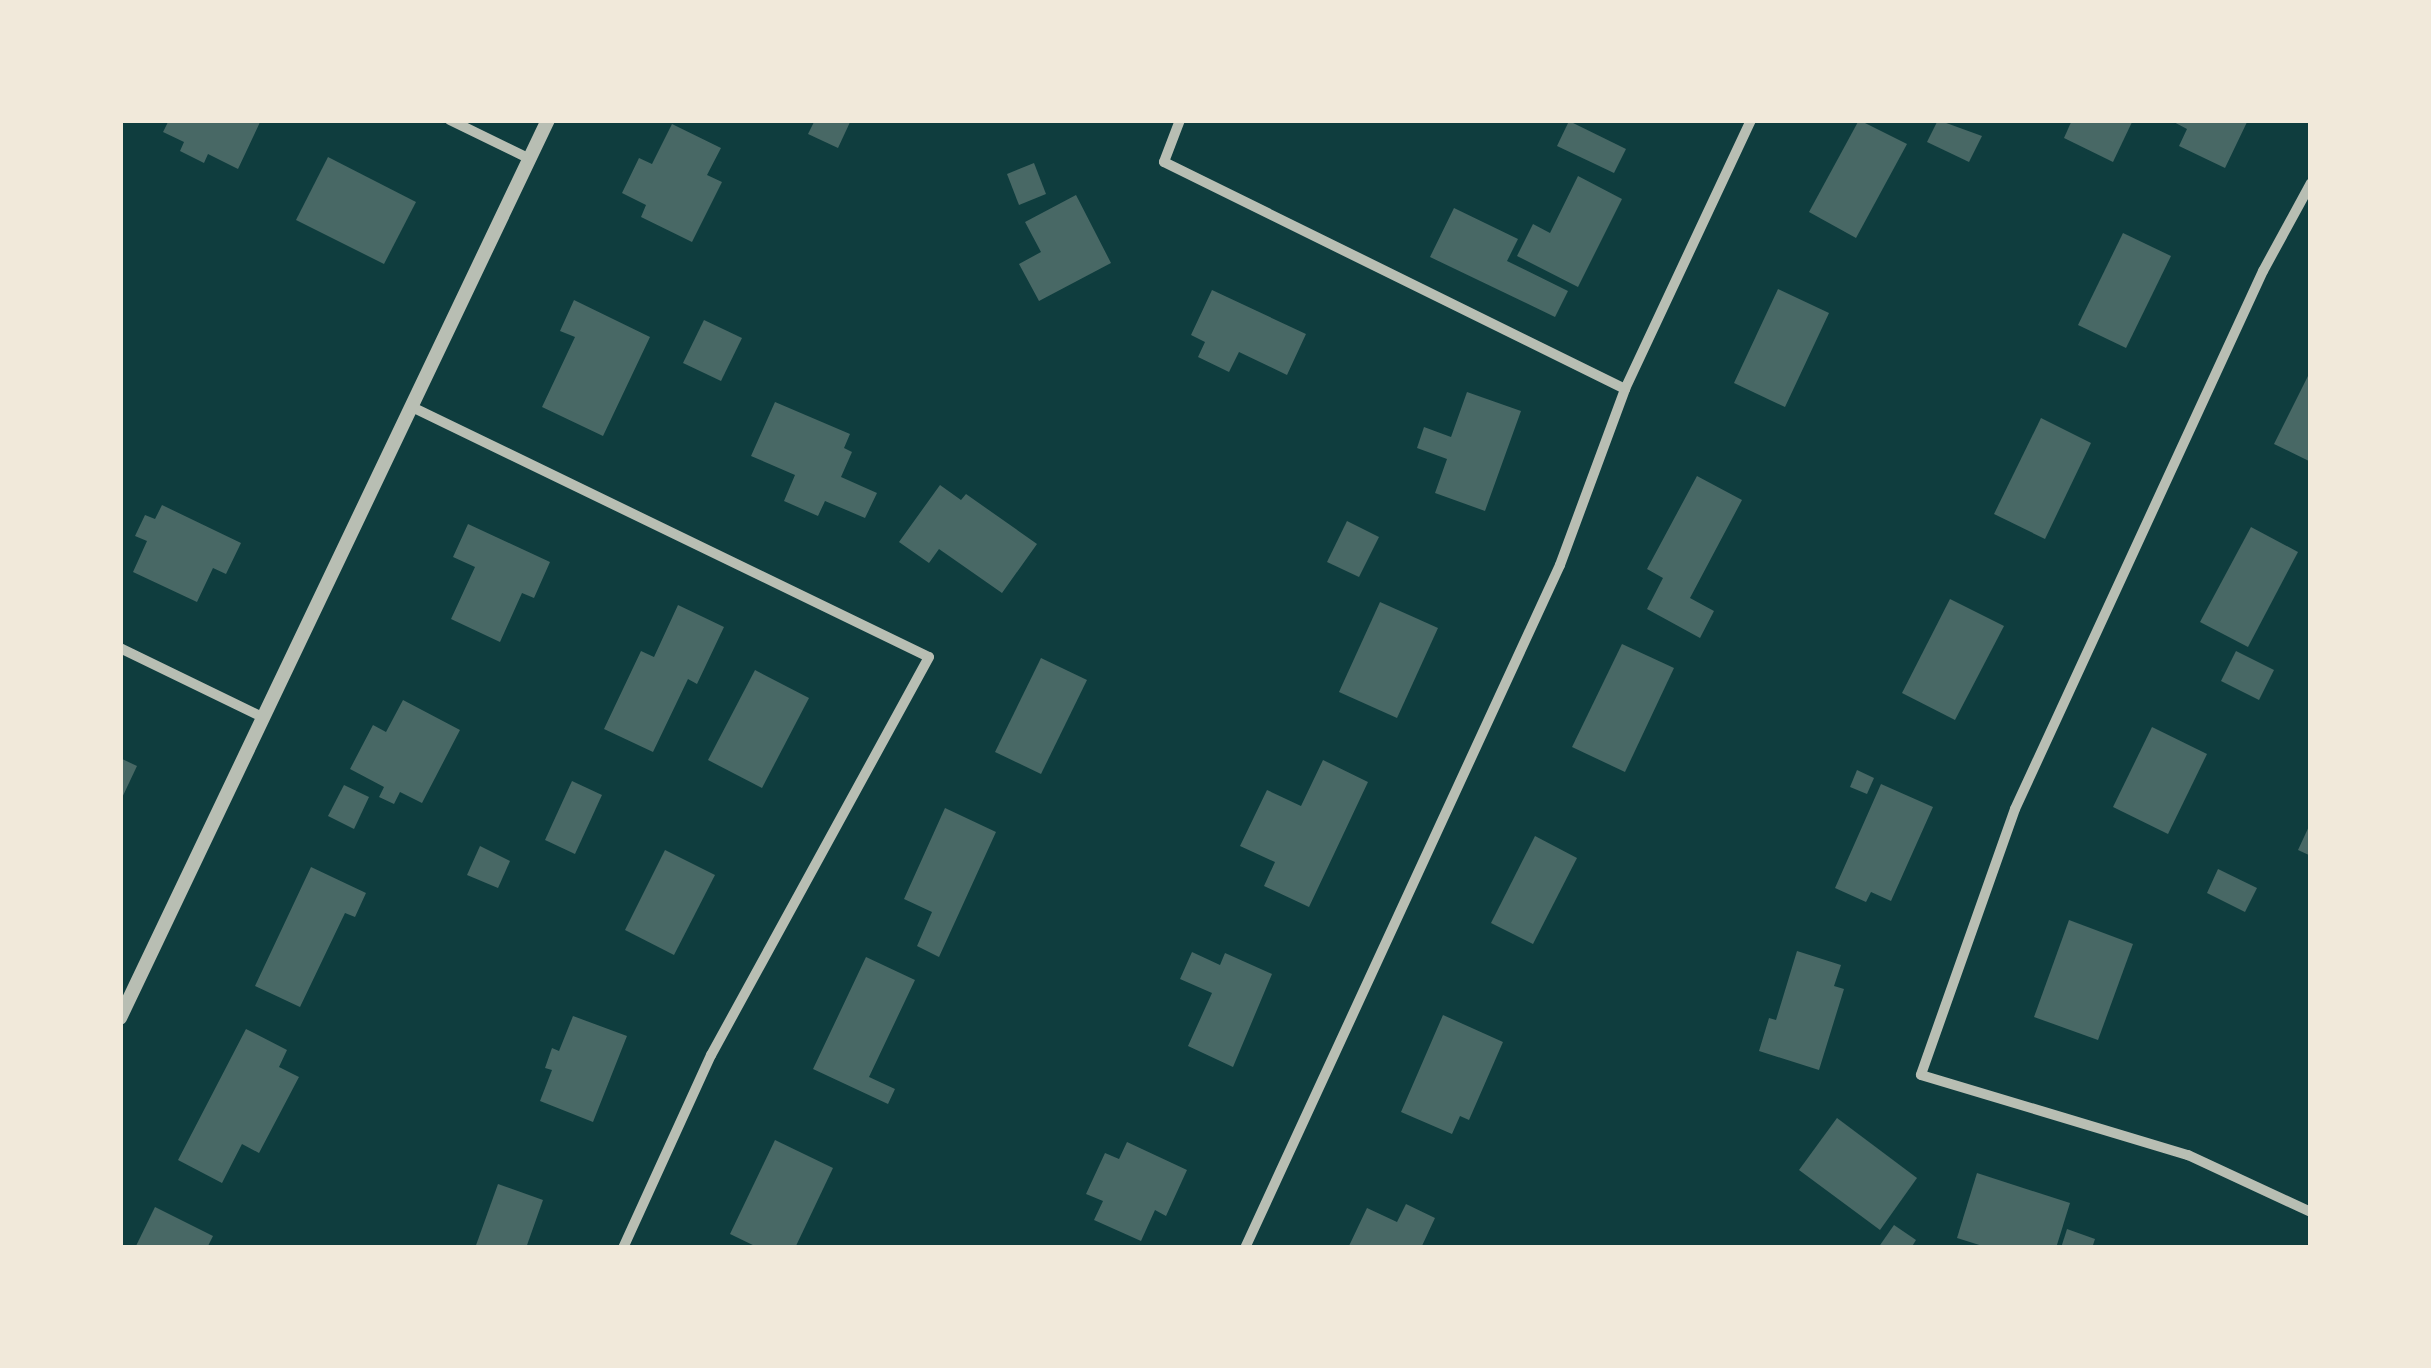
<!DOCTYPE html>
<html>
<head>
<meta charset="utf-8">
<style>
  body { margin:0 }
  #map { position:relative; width:2431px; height:1368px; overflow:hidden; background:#0f3d3e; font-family:Ubuntu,sans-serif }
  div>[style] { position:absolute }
  .building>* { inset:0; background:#486865 }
  .minor>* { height:10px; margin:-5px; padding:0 5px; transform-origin:5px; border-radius:5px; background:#b8beb3 }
  .tertiary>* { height:14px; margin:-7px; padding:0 7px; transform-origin:7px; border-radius:7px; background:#b8beb3 }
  span { translate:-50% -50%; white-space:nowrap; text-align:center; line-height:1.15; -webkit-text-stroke:12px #f1e9da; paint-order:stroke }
  .frame { position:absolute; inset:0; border:123px solid #f1e9da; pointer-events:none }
</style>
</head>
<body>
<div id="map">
  <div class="building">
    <i style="clip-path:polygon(169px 120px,261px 120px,238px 169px,208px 154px,204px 163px,180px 151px,184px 142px,163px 132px)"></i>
    <i style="clip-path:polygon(815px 120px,851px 120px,838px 148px,808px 134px)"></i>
    <i style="clip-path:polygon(1859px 120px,1907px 144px,1856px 238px,1809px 212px)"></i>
    <i style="clip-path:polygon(1938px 120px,1982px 136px,1969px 162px,1927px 142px)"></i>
    <i style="clip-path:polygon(2072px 120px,2133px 120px,2113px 162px,2064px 138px)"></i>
    <i style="clip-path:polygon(2170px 120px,2248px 120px,2225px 168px,2179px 146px,2187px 129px)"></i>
    <i style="clip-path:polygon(1569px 121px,1626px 149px,1614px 173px,1557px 146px)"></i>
    <i style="clip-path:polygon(672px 124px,721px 148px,707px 175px,722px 182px,692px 242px,641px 217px,646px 205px,622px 193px,639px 158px,652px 164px)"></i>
    <i style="clip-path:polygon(328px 157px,416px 202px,384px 264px,296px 220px)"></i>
    <i style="clip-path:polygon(1034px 163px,1046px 194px,1019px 205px,1007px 174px)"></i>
    <i style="clip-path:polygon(1578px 176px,1622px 199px,1578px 287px,1517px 256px,1533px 224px,1550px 233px)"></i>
    <i style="clip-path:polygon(1076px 195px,1111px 263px,1039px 301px,1019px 264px,1041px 252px,1025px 222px)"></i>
    <i style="clip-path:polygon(1454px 208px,1518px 239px,1507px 261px,1568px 291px,1555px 317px,1430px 257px)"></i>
    <i style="clip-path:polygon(2123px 233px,2171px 256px,2126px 348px,2078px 325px)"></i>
    <i style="clip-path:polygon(1778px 289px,1829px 313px,1785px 407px,1734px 383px)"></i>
    <i style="clip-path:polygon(1212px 290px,1306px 334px,1287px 375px,1239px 352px,1229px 372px,1198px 357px,1205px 342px,1191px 335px)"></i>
    <i style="clip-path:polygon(574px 300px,650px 337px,603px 436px,542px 407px,575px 337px,560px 331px)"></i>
    <i style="clip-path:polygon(704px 320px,742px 338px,721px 381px,683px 363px)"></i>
    <i style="clip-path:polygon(2311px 370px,2311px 462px,2274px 444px)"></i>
    <i style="clip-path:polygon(1467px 392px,1521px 411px,1485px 511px,1435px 493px,1447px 459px,1417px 448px,1424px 427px,1451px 437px)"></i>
    <i style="clip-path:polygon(775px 402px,850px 434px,844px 448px,852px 452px,841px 477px,877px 493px,865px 518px,825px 501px,818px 516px,784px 501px,795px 475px,751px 456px)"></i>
    <i style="clip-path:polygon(2041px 418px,2091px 443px,2045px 539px,1994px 514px)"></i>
    <i style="clip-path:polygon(1697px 476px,1742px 500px,1690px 598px,1714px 611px,1700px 638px,1647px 609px,1663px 578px,1647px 569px)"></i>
    <i style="clip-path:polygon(940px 485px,961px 500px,966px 494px,1037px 544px,1002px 593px,939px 549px,929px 563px,899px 542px)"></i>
    <i style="clip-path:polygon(162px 505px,241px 543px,226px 574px,213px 568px,197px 602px,133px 572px,147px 541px,135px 536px,145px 515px,155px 519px)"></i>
    <i style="clip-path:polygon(1347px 521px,1379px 537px,1359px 577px,1327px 562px)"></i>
    <i style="clip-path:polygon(468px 524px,550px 562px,534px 598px,522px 593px,500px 642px,451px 619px,475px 567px,453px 557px)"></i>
    <i style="clip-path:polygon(2251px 527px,2298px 552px,2248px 647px,2200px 622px)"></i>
    <i style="clip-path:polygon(1950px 599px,2004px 626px,1955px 720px,1902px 693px)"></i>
    <i style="clip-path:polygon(1380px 602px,1438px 628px,1397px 718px,1339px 692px)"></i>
    <i style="clip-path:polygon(678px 605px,724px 627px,697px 684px,688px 679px,653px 752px,604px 729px,641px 651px,654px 657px)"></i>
    <i style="clip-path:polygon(1622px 644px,1674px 668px,1625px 772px,1572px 747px)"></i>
    <i style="clip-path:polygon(2236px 651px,2274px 670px,2259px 700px,2221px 681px)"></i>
    <i style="clip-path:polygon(1041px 658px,1087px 680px,1041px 774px,995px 752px)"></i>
    <i style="clip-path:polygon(755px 670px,809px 698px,762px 788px,708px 760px)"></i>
    <i style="clip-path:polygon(403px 700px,460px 730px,422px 803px,400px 792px,394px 804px,379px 797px,384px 787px,350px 769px,373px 725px,386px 732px)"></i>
    <i style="clip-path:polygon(2152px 727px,2207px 754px,2168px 834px,2113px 807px)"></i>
    <i style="clip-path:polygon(120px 758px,137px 766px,120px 802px)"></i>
    <i style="clip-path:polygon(1323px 760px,1368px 782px,1309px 907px,1264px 886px,1275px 862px,1240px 846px,1267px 790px,1301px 806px)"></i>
    <i style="clip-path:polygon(1857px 770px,1874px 778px,1867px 794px,1850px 787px)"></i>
    <i style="clip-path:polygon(572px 781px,602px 795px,575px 854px,545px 840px)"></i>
    <i style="clip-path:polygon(1881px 784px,1933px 807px,1891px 901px,1871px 892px,1866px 902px,1835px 888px)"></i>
    <i style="clip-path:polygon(344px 785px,369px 797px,354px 829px,328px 816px)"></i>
    <i style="clip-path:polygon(945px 808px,996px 832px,939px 957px,917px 946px,932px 912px,904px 899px)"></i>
    <i style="clip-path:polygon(2311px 822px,2311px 856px,2298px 850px)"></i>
    <i style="clip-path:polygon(1535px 836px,1577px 858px,1533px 944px,1491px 923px)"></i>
    <i style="clip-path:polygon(480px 846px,510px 861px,498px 888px,467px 875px)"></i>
    <i style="clip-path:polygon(665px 850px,715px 875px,674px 955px,625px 930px)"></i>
    <i style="clip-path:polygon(311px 867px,366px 893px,355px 917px,345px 913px,300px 1007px,255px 986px)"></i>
    <i style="clip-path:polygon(2218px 869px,2257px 888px,2245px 912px,2207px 893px)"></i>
    <i style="clip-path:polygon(2069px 920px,2133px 944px,2098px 1040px,2034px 1017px)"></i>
    <i style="clip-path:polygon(1797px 951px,1841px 965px,1834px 986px,1844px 989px,1819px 1070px,1759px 1051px,1769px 1018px,1776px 1020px)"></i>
    <i style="clip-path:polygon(1192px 952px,1220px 965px,1225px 953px,1272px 974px,1233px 1067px,1188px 1046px,1212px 993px,1180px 979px)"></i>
    <i style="clip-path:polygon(866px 957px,915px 980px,869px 1077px,895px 1089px,888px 1104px,813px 1069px)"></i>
    <i style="clip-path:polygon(1443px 1015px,1503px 1042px,1469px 1120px,1460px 1116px,1452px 1134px,1401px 1112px)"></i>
    <i style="clip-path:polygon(573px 1016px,627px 1036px,593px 1122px,540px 1101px,552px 1070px,545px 1068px,552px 1048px,559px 1051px)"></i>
    <i style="clip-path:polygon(246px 1029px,287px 1050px,279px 1067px,299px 1077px,259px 1153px,242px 1144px,222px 1183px,178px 1160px)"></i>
    <i style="clip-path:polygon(1837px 1118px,1917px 1178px,1880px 1230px,1799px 1170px)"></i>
    <i style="clip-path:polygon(775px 1140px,833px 1168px,795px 1248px,759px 1248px,730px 1234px)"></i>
    <i style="clip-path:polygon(1127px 1142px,1187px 1170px,1166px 1216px,1155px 1210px,1141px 1241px,1094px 1220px,1103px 1201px,1086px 1194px,1105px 1153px,1119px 1159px)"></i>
    <i style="clip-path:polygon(1977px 1173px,2070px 1203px,2056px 1248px,1989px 1248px,1957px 1238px)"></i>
    <i style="clip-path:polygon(498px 1184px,543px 1200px,526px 1248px,475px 1248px)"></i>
    <i style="clip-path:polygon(1406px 1204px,1435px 1218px,1421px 1248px,1348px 1248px,1367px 1208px,1397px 1222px)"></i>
    <i style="clip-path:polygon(155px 1207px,213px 1236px,207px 1248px,135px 1248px)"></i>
    <i style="clip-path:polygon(1894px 1225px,1916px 1240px,1911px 1248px,1878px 1248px)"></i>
    <i style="clip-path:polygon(2067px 1229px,2095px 1239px,2092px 1248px,2061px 1248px)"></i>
  </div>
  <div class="minor">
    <i style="left:450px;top:120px;width:89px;rotate:26deg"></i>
    <i style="left:1180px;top:120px;width:45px;rotate:110.9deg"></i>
    <i style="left:1164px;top:162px;width:514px;rotate:26.22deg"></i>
    <i style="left:2311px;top:183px;width:100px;rotate:118.6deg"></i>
    <i style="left:2263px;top:271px;width:592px;rotate:114.75deg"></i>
    <i style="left:2015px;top:809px;width:282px;rotate:109.5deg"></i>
    <i style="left:1921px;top:1075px;width:279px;rotate:16.7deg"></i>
    <i style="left:2188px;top:1155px;width:136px;rotate:24.9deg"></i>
    <i style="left:412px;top:407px;width:574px;rotate:25.81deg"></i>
    <i style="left:929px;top:657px;width:454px;rotate:118.7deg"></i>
    <i style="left:711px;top:1055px;width:212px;rotate:114.5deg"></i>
    <i style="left:120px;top:648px;width:158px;rotate:25.9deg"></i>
    <i style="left:1245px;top:1248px;width:752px;rotate:-65.24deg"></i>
    <i style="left:1560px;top:565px;width:188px;rotate:-69.7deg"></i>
    <i style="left:1625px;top:389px;width:297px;rotate:-64.9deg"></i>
  </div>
  <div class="tertiary">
    <i style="left:120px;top:1018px;width:995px;rotate:-64.52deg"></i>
  </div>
  <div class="frame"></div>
</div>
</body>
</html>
